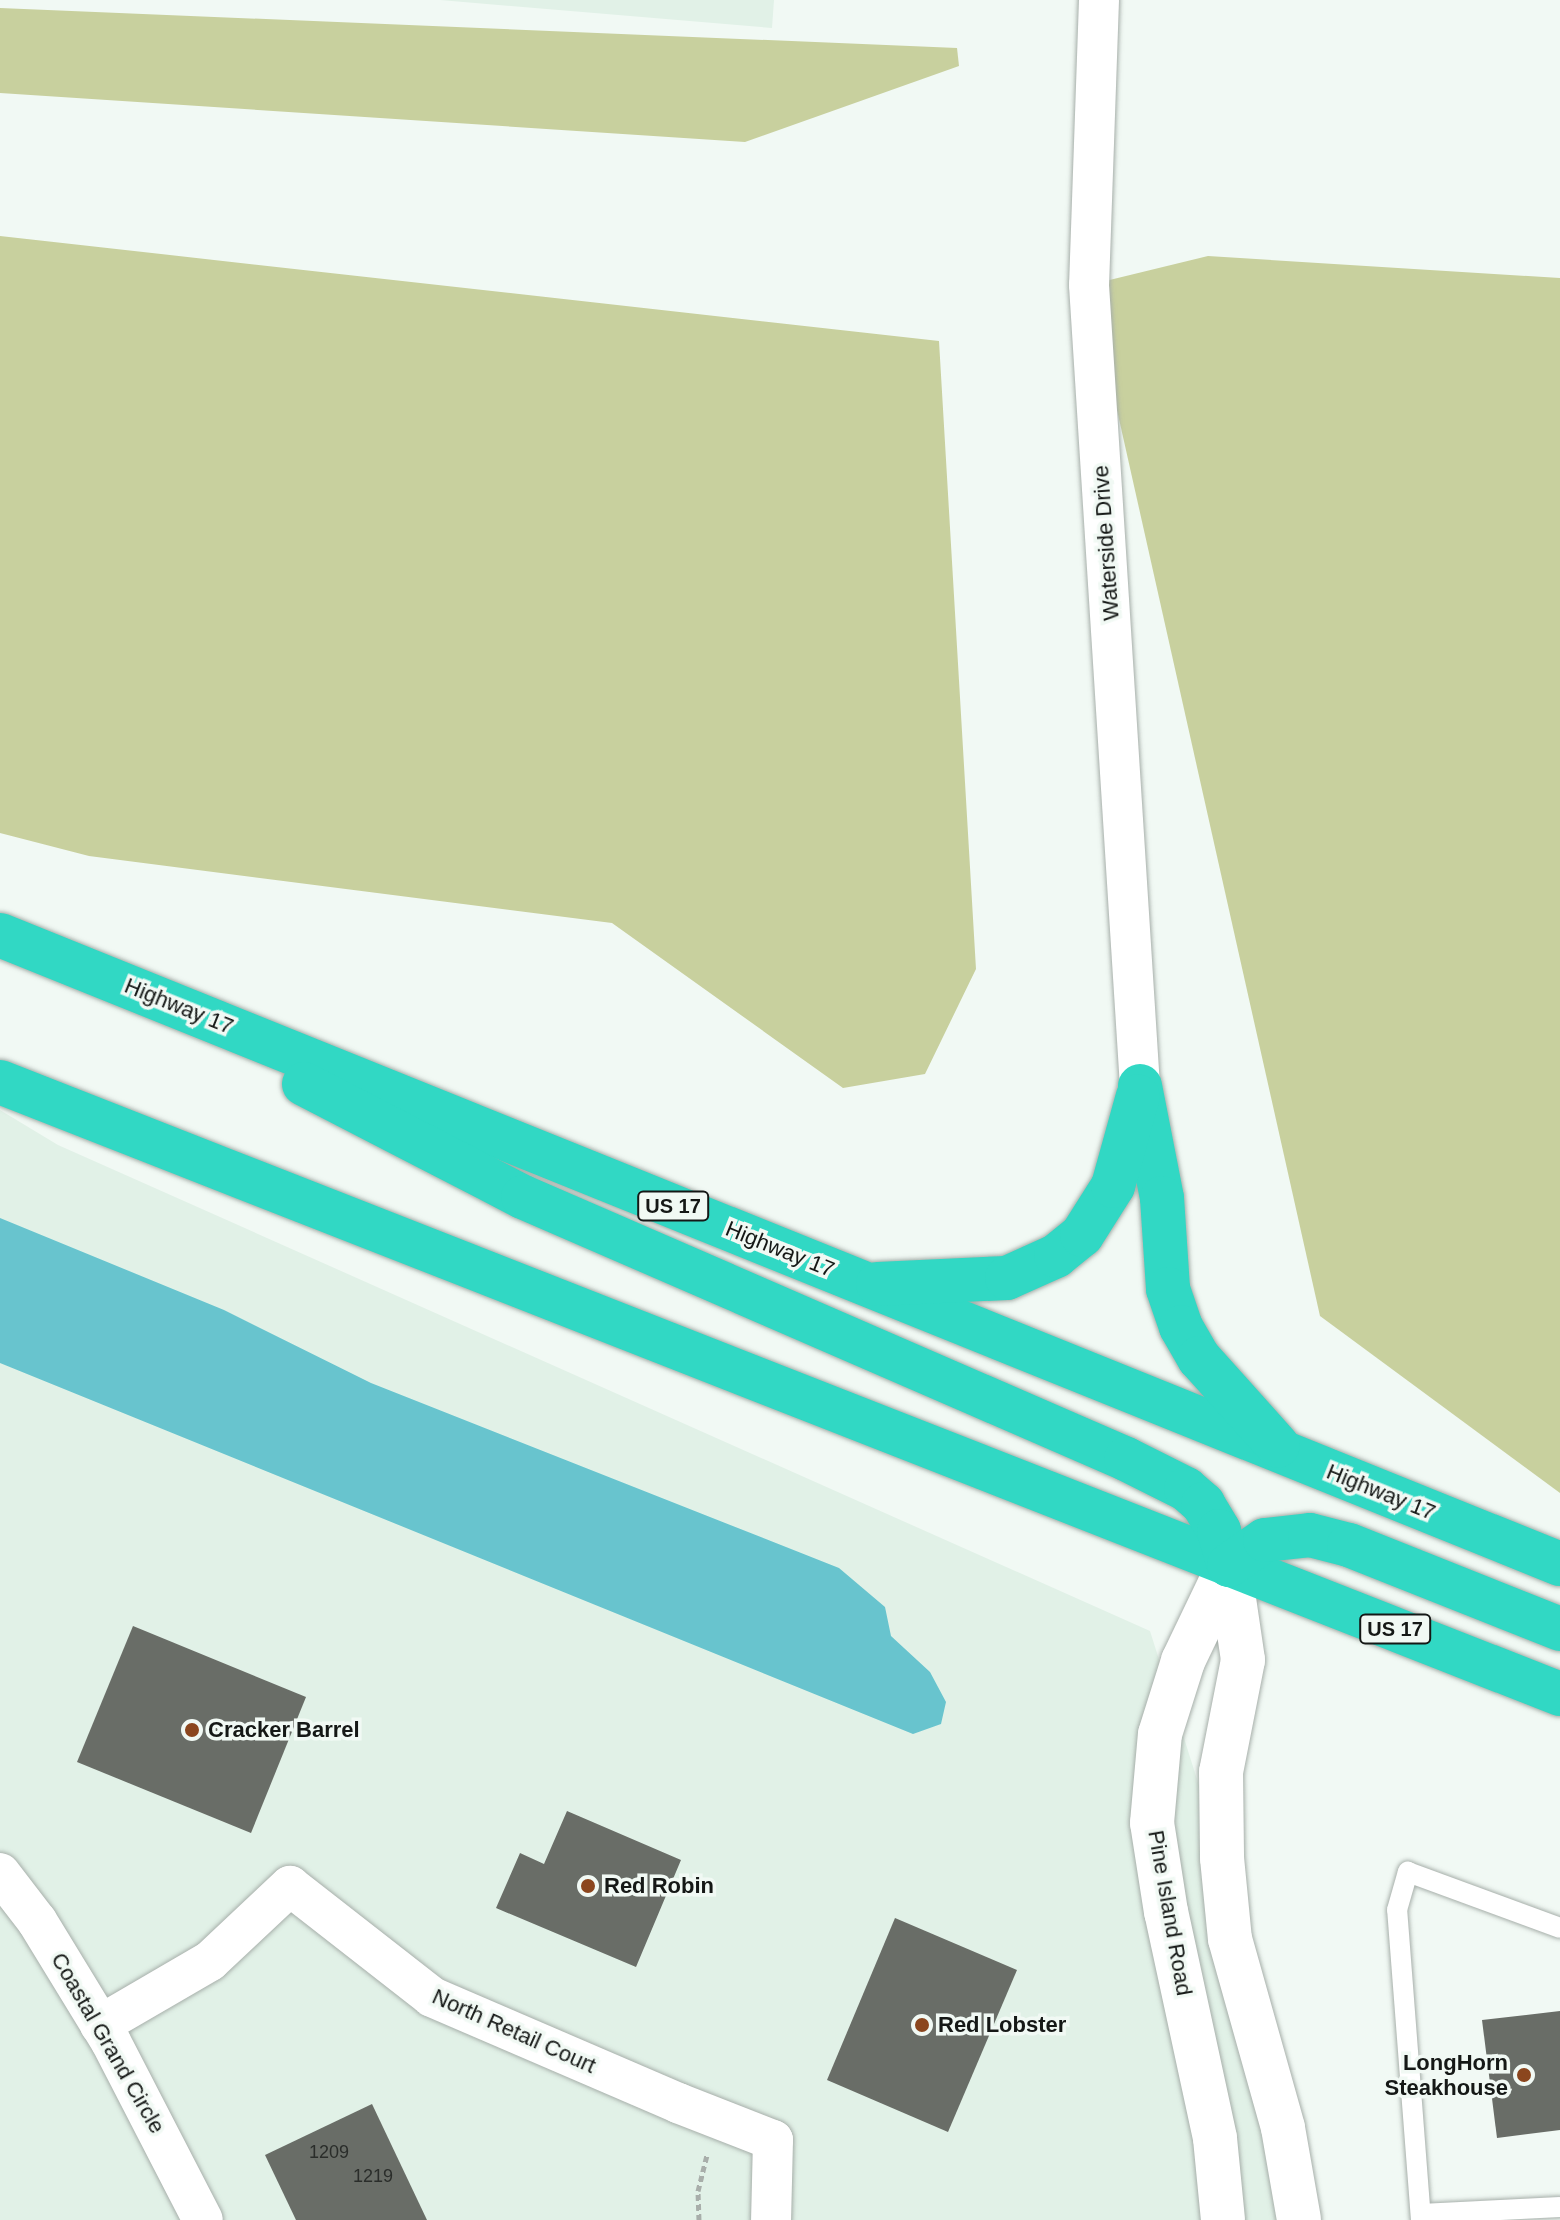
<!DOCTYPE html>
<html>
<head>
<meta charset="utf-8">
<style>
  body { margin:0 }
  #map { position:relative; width:1560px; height:2220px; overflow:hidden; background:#f1f9f4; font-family:Helvetica,sans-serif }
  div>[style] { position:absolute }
  .built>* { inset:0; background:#e1f1e7 }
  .green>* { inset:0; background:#c8d09e }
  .water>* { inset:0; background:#68c4ce }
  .building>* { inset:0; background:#696d67 }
  .path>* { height:5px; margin-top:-2.5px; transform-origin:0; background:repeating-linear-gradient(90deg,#a8aeaa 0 6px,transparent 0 10px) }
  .roads { filter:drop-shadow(0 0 2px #a7afaa) drop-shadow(0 0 2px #a7afaa) }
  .lane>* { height:20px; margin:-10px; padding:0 10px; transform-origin:10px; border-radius:10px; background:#fff }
  .street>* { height:40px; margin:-20px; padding:0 20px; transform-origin:20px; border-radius:20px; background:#fff }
  .secondary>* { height:44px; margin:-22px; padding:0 22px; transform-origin:22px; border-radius:22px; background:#fff }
  .highway>* { height:44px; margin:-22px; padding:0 22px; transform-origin:22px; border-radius:22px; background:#31d8c4 }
  .dots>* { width:22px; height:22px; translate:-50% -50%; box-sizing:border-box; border:4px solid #f1f9f4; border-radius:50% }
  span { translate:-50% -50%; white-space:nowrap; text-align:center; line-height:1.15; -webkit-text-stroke:7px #f1f9f4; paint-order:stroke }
  .number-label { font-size:18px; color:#2a2d2a }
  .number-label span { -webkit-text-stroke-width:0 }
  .shield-label span { padding:2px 6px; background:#f1f9f4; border:2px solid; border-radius:6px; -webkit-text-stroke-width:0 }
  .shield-label { font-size:20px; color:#151816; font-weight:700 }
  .street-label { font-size:22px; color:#151816 }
  .poi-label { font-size:22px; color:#151816; font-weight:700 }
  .left { translate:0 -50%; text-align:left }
  .right { translate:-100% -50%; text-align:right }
</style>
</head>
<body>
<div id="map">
  <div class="built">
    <i style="clip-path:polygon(440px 0,774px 0,772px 28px)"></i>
    <i style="clip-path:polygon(0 1110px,58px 1145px,1150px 1631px,1222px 1858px,1298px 2220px,0 2220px)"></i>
  </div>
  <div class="green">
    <i style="clip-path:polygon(0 8px,957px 48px,959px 66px,745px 142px,0 93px)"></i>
    <i style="clip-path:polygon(0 236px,939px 341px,976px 969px,925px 1074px,843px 1088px,612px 923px,89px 856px,0 833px)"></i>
    <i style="clip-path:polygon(1208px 256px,1560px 278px,1560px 1493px,1320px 1316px,1089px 285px)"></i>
  </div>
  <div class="water">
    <i style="clip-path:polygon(0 1218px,224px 1310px,371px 1383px,839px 1568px,885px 1607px,891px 1636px,930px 1672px,946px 1702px,941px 1724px,913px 1734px,0 1363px)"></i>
  </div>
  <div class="building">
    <i style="clip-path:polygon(133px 1626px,306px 1697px,251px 1833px,77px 1762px)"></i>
    <i style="clip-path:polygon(567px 1811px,681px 1860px,636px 1967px,496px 1908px,520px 1853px,544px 1864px)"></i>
    <i style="clip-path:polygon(895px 1918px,1017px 1970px,948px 2132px,827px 2080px)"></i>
    <i style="clip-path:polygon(1560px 2011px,1560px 2130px,1497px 2138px,1482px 2020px)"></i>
    <i style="clip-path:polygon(372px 2104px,427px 2220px,296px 2220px,265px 2155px)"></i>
  </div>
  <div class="path">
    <i style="left:699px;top:2220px;width:29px;rotate:-92deg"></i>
    <i style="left:698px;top:2191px;width:38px;rotate:-76deg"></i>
  </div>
  <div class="roads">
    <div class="lane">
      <i style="left:1421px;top:2214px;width:139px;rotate:-2.9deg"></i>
      <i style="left:1421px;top:2220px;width:311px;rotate:-94.4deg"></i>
      <i style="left:1397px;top:1910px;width:40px;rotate:-74deg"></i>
      <i style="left:1408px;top:1872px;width:162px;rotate:20.2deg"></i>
    </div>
    <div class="street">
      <i style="left:1099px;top:0;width:285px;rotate:92deg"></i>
      <i style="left:1089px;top:285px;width:803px;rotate:86.36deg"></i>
      <i style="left:0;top:1873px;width:61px;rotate:52.4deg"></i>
      <i style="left:37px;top:1921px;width:142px;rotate:58.6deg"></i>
      <i style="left:111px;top:2042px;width:200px;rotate:62.7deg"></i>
      <i style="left:100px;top:2025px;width:127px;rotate:-30.2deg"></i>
      <i style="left:210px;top:1961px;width:110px;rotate:-43.2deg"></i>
      <i style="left:290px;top:1886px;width:180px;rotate:38deg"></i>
      <i style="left:432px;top:1997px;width:268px;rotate:23.3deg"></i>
      <i style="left:678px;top:2103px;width:102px;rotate:21.3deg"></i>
      <i style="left:773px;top:2140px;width:80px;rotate:91.4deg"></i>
    </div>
    <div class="secondary">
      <i style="left:1229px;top:1565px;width:96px;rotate:81.6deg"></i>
      <i style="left:1243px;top:1660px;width:114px;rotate:101.1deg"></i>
      <i style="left:1221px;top:1772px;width:86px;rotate:89.3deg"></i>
      <i style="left:1222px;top:1858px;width:81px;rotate:84.4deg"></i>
      <i style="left:1230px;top:1939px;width:196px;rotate:74.3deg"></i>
      <i style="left:1283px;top:2128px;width:93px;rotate:80.1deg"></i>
      <i style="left:1223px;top:2220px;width:82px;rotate:-95.6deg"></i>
      <i style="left:1215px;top:2138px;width:231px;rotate:-102.2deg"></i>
      <i style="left:1166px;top:1912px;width:90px;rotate:-98.9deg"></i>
      <i style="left:1152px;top:1823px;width:89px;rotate:-84.9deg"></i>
      <i style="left:1160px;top:1734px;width:77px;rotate:-72.5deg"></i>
      <i style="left:1183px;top:1661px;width:106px;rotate:-64.4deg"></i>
    </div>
    <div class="highway">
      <i style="left:0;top:935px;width:1682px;rotate:21.96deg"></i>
      <i style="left:0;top:1082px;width:1676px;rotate:21.42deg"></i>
      <i style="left:304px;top:1084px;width:246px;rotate:27.3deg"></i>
      <i style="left:523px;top:1197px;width:657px;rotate:23.48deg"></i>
      <i style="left:1126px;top:1459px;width:67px;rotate:26.6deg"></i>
      <i style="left:1186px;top:1489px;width:23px;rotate:41deg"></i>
      <i style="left:1203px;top:1504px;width:31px;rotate:59deg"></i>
      <i style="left:1219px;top:1531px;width:35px;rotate:74deg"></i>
      <i style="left:1140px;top:1086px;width:114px;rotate:78.9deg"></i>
      <i style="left:1162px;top:1198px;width:91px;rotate:86.2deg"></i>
      <i style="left:1168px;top:1289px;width:40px;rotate:71.1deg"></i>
      <i style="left:1181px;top:1327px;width:36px;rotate:60deg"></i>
      <i style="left:1199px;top:1358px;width:118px;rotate:48.1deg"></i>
      <i style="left:878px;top:1284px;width:129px;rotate:-2.7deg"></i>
      <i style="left:1007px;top:1278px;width:54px;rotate:-24.2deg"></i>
      <i style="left:1056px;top:1256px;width:33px;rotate:-39deg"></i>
      <i style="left:1082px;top:1235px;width:58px;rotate:-57.7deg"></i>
      <i style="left:1113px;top:1186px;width:93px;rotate:-74.5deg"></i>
      <i style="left:1229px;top:1565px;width:44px;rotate:-34.8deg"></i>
      <i style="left:1265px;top:1540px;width:45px;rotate:-6.3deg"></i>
      <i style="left:1310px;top:1535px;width:40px;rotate:14.4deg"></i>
      <i style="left:1349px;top:1545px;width:227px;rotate:21.7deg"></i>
    </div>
  </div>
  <div class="dots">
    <i style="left:192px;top:1730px;background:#8b461e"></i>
    <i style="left:588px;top:1886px;background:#8b461e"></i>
    <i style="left:922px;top:2025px;background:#8b461e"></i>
    <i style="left:1524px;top:2075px;background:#8b461e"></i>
  </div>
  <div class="number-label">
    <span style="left:329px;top:2152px">1209</span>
    <span style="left:373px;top:2176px">1219</span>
  </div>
  <div class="shield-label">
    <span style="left:673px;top:1206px">US 17</span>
    <span style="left:1395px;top:1629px">US 17</span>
  </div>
  <div class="street-label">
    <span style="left:1106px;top:543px;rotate:-94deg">Waterside Drive</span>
    <span style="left:179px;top:1006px;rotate:22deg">Highway 17</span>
    <span style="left:780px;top:1249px;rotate:22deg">Highway 17</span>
    <span style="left:1381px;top:1492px;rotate:22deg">Highway 17</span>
    <span style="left:1170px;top:1913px;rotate:80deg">Pine Island Road</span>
    <span style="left:514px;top:2031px;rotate:24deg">North Retail Court</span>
    <span style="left:108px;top:2043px;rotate:60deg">Coastal Grand Circle</span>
  </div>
  <div class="poi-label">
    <span class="left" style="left:208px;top:1730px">Cracker Barrel</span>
    <span class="left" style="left:604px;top:1886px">Red Robin</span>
    <span class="left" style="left:938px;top:2025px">Red Lobster</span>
    <span class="right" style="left:1508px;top:2075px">LongHorn<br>Steakhouse</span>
  </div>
</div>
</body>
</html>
